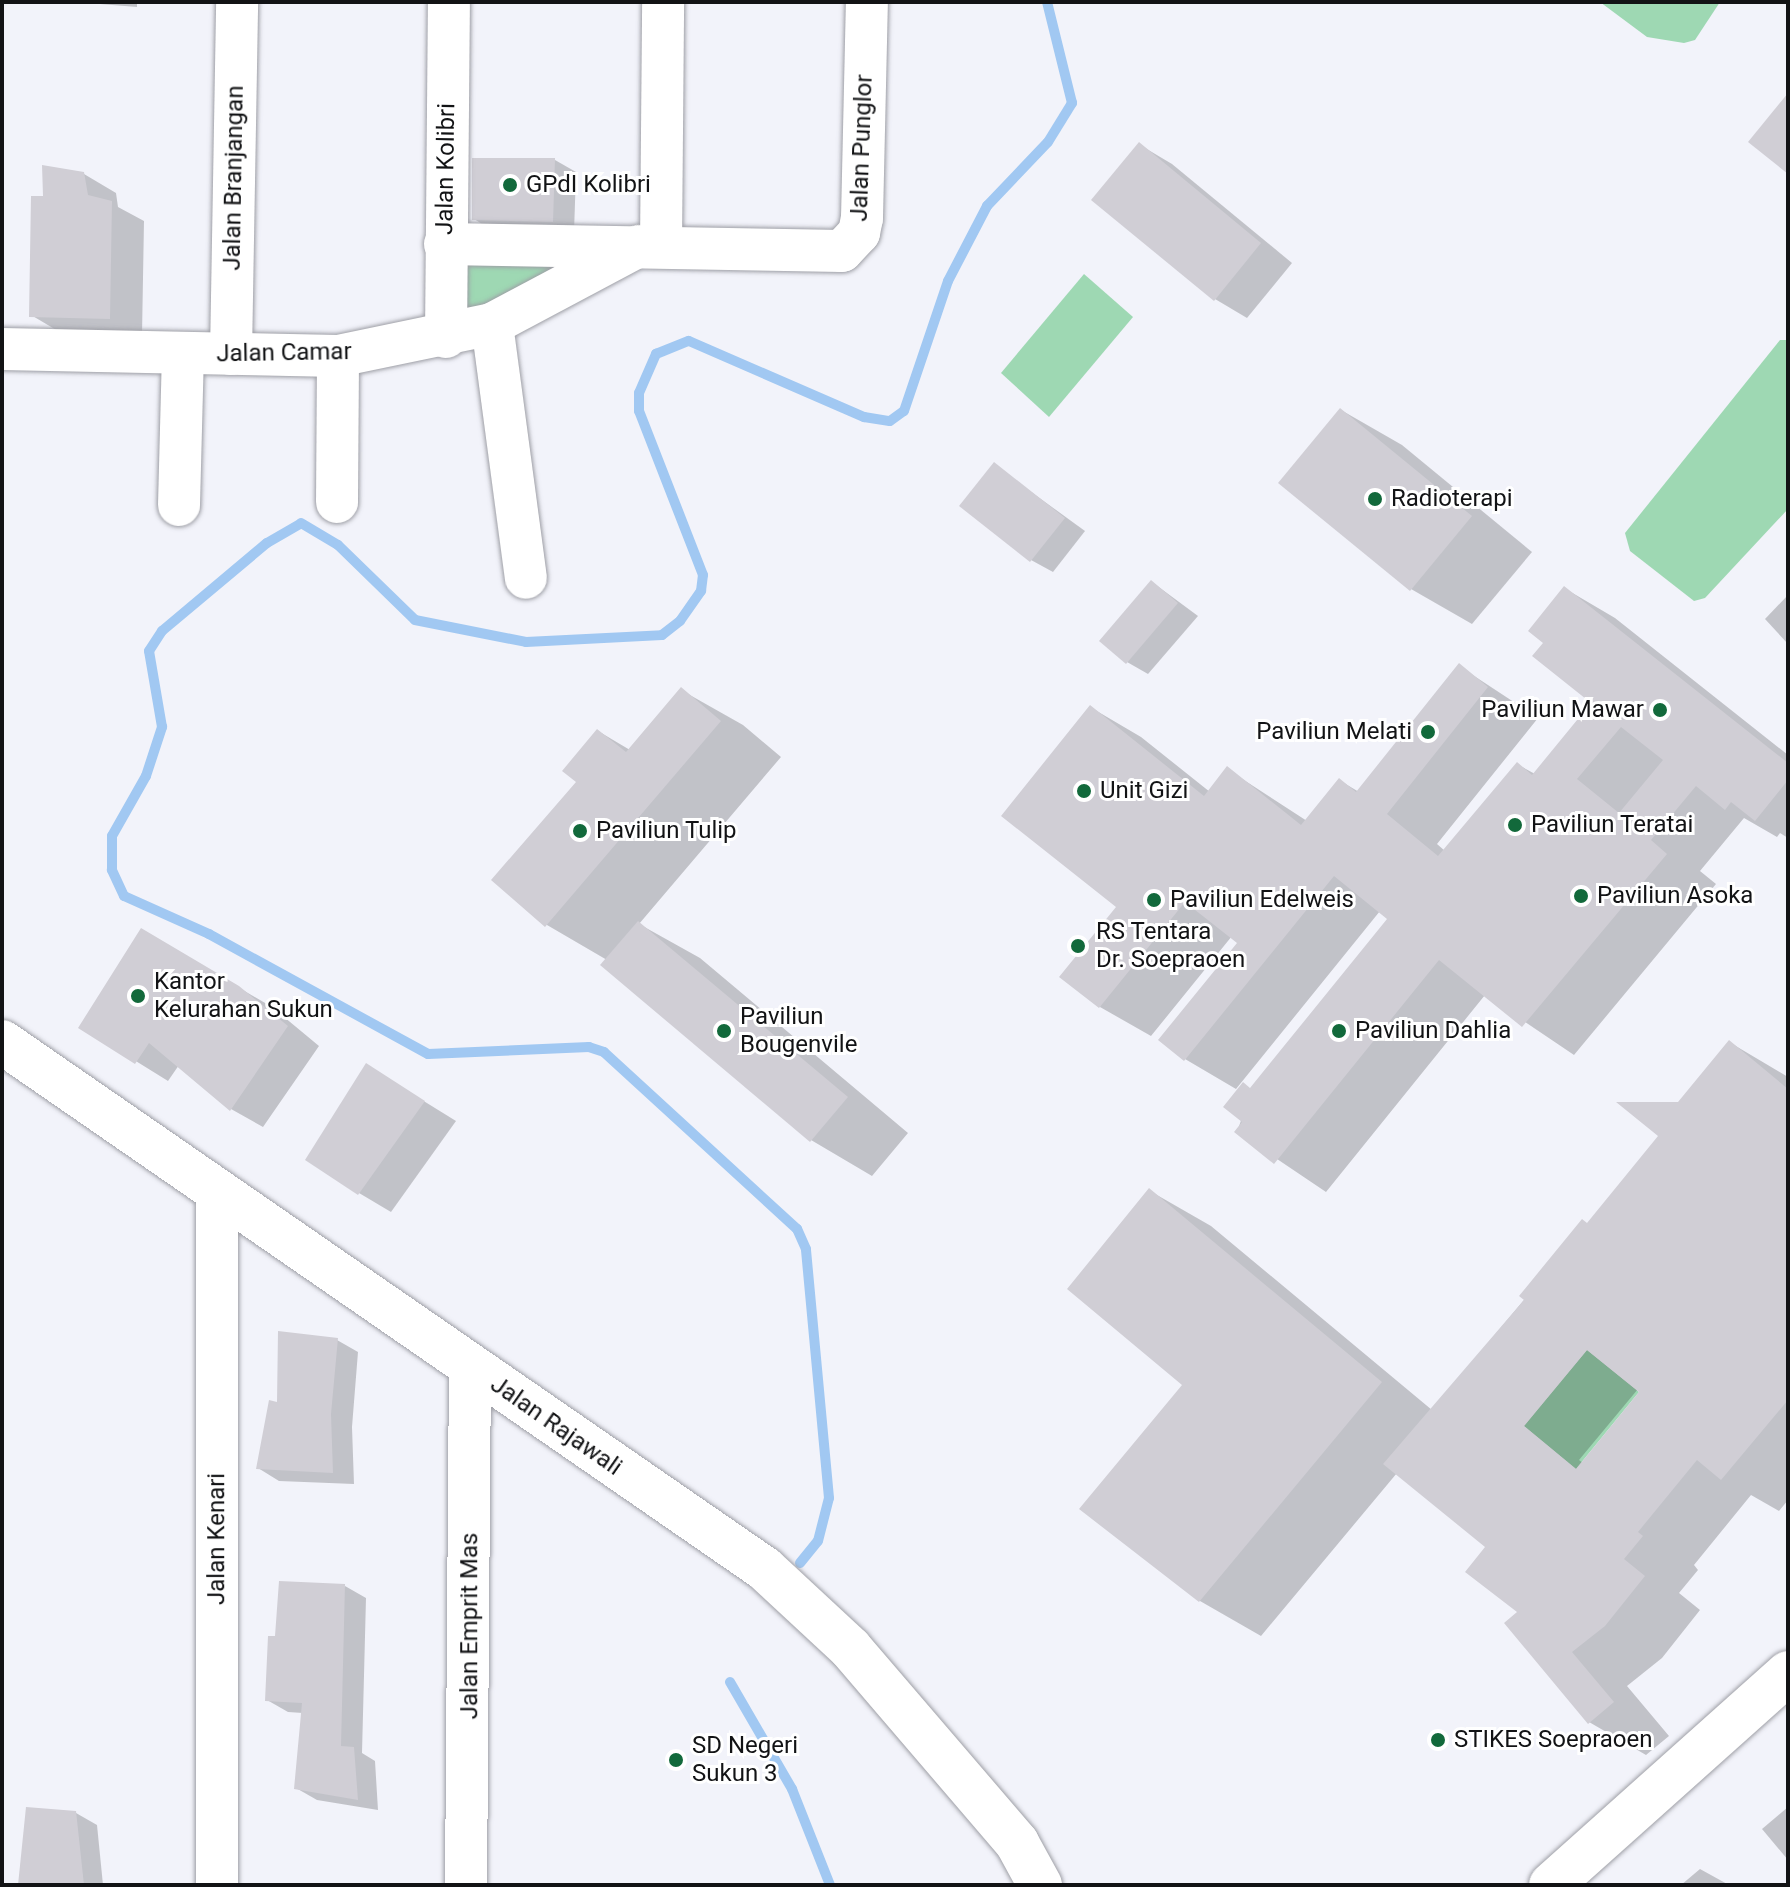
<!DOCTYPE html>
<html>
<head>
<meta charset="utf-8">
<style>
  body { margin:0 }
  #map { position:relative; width:1790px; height:1887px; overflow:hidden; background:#f2f3fa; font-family:Roboto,sans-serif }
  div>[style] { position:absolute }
  .green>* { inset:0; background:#9ed8b3 }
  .shadow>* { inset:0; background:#0003 }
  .stream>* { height:10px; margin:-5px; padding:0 5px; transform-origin:5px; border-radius:5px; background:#a1c8f2 }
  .building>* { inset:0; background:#d0ced5 }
  .roads { filter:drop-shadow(0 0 2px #9e9fa6) drop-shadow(0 0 2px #9e9fa6) }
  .minor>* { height:42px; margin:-21px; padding:0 21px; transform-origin:21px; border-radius:21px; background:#fff }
  .tertiary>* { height:44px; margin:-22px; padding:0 22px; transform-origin:22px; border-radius:22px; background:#fff }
  .primary>* { height:44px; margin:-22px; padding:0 22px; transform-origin:22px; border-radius:22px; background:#fff }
  .dots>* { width:22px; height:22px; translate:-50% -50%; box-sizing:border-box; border:4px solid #fff; border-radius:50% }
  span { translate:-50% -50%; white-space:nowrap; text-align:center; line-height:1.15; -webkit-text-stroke:6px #fff; paint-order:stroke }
  .street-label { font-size:24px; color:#121315 }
  .poi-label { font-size:24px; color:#121315 }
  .left { translate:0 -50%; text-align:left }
  .right { translate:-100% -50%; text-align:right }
  .frame { position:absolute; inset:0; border:4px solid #121315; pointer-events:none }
</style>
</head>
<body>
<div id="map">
  <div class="green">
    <i style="clip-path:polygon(1600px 2px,1720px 2px,1695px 40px,1684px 43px,1647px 37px)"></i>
    <i style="clip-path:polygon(568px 261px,469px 315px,456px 264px)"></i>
    <i style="clip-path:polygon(1084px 274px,1133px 317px,1049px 417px,1001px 373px)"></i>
    <i style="clip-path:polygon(1780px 340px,1788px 340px,1788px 509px,1705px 598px,1694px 601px,1630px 551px,1625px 533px)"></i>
    <i style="clip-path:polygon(1587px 1350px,1639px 1392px,1576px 1469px,1524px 1426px)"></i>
  </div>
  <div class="shadow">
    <i style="clip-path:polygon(75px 2px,137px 2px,137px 7px)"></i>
    <i style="clip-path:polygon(1140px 145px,1172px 164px,1292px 263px,1247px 318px,1215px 299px)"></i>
    <i style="clip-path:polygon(555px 160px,576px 172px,574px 233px,495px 232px,474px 219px)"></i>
    <i style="clip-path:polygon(84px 174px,116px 193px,118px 207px,144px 221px,142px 336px,63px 334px,31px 315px,45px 198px)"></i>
    <i style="clip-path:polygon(1341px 410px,1402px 445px,1532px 552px,1472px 624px,1411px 589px)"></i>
    <i style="clip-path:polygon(994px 465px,1085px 531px,1053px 572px,1031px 560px)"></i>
    <i style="clip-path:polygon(1152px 582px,1198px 616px,1148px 674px,1127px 662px)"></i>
    <i style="clip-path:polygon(1564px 588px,1615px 618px,1788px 755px,1788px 838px,1780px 833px,1777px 837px,1744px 818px,1700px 871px,1716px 884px,1574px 1055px,1485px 995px,1326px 1192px,1237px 1132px,1252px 1089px,1389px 918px,1380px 911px,1236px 1089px,1185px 1059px,1240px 943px,1232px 936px,1151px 1036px,1100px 1007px,1118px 907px,1090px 707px,1141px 737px,1210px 792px,1227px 769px,1307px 821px,1339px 780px,1359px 792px,1459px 666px,1538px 718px,1437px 844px,1445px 851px,1517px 764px,1535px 774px,1594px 703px,1546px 643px)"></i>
    <i style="clip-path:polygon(1788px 595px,1788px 644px,1765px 619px)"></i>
    <i style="clip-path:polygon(681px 690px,743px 725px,781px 757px,639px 924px,700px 958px,908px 1133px,872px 1176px,811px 1140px,607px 960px,547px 925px,494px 880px,579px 782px,598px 731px,630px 750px)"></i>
    <i style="clip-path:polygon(142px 931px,272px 1007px,319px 1046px,263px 1127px,231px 1109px,179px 1065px,168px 1081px,81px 1027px)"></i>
    <i style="clip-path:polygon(evenodd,1729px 1042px,1788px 1077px,1788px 1500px,1779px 1511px,1751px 1495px,1694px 1565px,1698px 1570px,1679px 1593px,1700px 1610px,1662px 1658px,1627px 1686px,1669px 1736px,1646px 1755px,1589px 1722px,1520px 1612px,1488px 1547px,1397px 1473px,1261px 1636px,1200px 1601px,1082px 1509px,1185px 1385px,1150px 1191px,1211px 1226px,1432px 1410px,1661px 1136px,1679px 1104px,1729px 1042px,1638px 1389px,1641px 1392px,1583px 1463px,1579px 1460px,1638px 1389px)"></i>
    <i style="clip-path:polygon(367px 1066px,456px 1121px,391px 1212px,359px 1193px)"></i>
    <i style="clip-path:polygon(337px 1340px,358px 1352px,352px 1427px,354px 1484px,279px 1481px,258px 1468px,279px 1405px)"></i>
    <i style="clip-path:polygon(345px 1586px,366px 1598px,362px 1753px,375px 1761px,378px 1810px,317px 1800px,296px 1788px,303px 1713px,288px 1712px,267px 1700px)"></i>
    <i style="clip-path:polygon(1788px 1807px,1788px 1860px,1762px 1829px)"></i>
    <i style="clip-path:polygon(76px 1813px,97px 1825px,103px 1885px,20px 1885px)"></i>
    <i style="clip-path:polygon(1700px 1869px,1729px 1885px,1681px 1885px)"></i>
  </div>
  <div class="stream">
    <i style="left:800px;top:1563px;width:28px;rotate:-51deg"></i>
    <i style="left:818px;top:1541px;width:44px;rotate:-75.7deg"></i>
    <i style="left:829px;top:1498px;width:250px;rotate:-95.3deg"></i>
    <i style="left:806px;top:1249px;width:22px;rotate:-114deg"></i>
    <i style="left:797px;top:1229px;width:262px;rotate:-137.5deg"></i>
    <i style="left:604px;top:1052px;width:16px;rotate:-162deg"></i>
    <i style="left:589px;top:1047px;width:161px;rotate:177.5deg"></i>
    <i style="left:428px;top:1054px;width:250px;rotate:-151.3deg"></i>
    <i style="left:209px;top:934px;width:93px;rotate:-155.9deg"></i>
    <i style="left:124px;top:896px;width:29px;rotate:-115deg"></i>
    <i style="left:112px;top:870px;width:34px;rotate:-90deg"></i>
    <i style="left:112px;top:836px;width:69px;rotate:-60.5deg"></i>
    <i style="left:146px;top:776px;width:52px;rotate:-71.9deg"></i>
    <i style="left:162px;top:727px;width:77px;rotate:-99.7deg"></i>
    <i style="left:149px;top:651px;width:24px;rotate:-57deg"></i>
    <i style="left:162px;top:631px;width:137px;rotate:-40deg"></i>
    <i style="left:267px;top:543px;width:39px;rotate:-30deg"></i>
    <i style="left:301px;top:523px;width:43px;rotate:30.7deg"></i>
    <i style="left:338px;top:545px;width:107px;rotate:44.2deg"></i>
    <i style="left:415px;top:620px;width:113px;rotate:11.2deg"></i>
    <i style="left:526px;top:642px;width:136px;rotate:-2.9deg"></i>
    <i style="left:662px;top:635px;width:23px;rotate:-38deg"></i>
    <i style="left:680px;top:621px;width:37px;rotate:-55deg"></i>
    <i style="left:701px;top:591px;width:16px;rotate:-83deg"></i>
    <i style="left:703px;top:575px;width:176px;rotate:-111.3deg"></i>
    <i style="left:639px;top:411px;width:18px;rotate:-90deg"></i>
    <i style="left:639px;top:393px;width:43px;rotate:-66.4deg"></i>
    <i style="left:656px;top:354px;width:35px;rotate:-22deg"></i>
    <i style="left:689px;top:341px;width:191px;rotate:23.5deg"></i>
    <i style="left:864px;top:417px;width:26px;rotate:9deg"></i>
    <i style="left:890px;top:421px;width:17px;rotate:-36deg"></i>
    <i style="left:904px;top:411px;width:137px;rotate:-71.3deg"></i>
    <i style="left:948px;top:281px;width:85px;rotate:-62.5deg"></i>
    <i style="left:987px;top:206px;width:88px;rotate:-46.4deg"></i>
    <i style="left:1048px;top:142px;width:46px;rotate:-58.4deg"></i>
    <i style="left:1072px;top:103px;width:104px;rotate:-103.9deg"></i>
    <i style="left:730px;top:1682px;width:124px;rotate:59.9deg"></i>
    <i style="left:792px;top:1789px;width:103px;rotate:68.4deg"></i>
  </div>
  <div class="building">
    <i style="clip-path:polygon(1788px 93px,1788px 174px,1748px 142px)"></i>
    <i style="clip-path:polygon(1139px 142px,1261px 243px,1214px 301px,1091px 200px)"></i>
    <i style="clip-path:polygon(472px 158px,555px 158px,553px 222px,472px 220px)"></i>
    <i style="clip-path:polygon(42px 165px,84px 172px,88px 195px,112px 201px,110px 319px,29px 317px,31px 196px,43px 196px)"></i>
    <i style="clip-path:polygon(1340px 408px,1472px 516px,1410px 591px,1278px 483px)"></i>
    <i style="clip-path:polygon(994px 462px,1065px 518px,1030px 562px,959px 506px)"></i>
    <i style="clip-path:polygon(1151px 580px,1178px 603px,1126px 664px,1099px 641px)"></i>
    <i style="clip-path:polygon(evenodd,1564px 586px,1788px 763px,1788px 780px,1755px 821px,1731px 802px,1725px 810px,1696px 786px,1651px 840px,1667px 854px,1522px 1027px,1439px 960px,1274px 1164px,1234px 1132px,1242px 1122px,1223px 1107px,1243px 1082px,1250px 1088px,1387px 919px,1334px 876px,1184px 1061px,1158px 1040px,1237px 943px,1185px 902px,1099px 1008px,1059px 977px,1116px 907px,1001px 816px,1090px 705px,1204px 796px,1227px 766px,1301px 825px,1339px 778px,1356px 792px,1459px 663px,1488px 687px,1387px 814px,1438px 856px,1517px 762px,1532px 775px,1591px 703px,1532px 656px,1543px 643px,1528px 631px,1564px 586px,1621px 727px,1663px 760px,1619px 813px,1577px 779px,1621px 727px)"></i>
    <i style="clip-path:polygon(681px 687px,721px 721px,545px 927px,491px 880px,576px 782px,562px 771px,597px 729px,626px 752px)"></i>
    <i style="clip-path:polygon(638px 921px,848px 1097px,810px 1142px,600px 965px)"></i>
    <i style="clip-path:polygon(141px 928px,239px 986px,288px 1026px,230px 1111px,149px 1043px,135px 1064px,78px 1028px)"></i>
    <i style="clip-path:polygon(evenodd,1729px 1040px,1788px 1089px,1788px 1400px,1721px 1480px,1697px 1460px,1638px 1532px,1643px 1536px,1624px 1559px,1645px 1576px,1605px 1626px,1572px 1652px,1614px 1702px,1588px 1724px,1504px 1623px,1517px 1612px,1465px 1572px,1485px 1547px,1383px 1464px,1524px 1300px,1519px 1296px,1582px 1219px,1587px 1223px,1658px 1136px,1616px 1102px,1678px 1102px,1729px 1040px,1587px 1350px,1639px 1392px,1576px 1469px,1524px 1426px,1587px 1350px)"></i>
    <i style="clip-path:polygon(366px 1063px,425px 1101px,358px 1195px,305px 1160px)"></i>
    <i style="clip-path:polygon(1149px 1188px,1382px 1382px,1199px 1602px,1079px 1509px,1182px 1385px,1067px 1289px)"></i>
    <i style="clip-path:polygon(278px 1331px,338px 1338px,331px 1414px,333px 1473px,256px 1469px,269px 1400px,277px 1402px)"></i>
    <i style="clip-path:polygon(279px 1581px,345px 1584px,341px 1746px,354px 1747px,358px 1800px,294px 1789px,302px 1703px,265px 1701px,268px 1636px,275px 1636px)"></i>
    <i style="clip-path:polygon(26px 1807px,76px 1811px,84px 1885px,18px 1885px)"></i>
  </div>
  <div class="roads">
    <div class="minor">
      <i style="left:445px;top:244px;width:397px;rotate:1deg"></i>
      <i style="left:842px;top:251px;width:25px;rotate:-47deg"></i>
      <i style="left:859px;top:233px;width:15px;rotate:-79deg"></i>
      <i style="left:862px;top:218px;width:216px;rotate:-88.7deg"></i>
      <i style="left:661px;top:246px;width:244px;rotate:-89.5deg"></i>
      <i style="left:492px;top:324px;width:256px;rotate:82.4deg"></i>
      <i style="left:446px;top:337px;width:335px;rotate:-89.5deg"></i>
      <i style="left:2px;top:349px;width:336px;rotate:1.2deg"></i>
      <i style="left:338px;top:356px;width:157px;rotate:-11.7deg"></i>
      <i style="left:492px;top:324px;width:166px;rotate:-28deg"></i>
      <i style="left:231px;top:354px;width:352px;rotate:-89deg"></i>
      <i style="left:337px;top:502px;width:146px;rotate:-89.6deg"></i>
      <i style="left:179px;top:505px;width:151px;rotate:-88.5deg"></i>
      <i style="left:217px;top:1885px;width:692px;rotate:-90deg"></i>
      <i style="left:466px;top:1885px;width:518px;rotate:-89.56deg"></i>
    </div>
    <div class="tertiary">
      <i style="left:2px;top:1042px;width:927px;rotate:34.63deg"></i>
      <i style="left:765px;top:1569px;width:116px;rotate:42.9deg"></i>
      <i style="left:850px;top:1648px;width:257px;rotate:49.4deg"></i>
      <i style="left:1017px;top:1843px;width:48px;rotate:61.3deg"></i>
    </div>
    <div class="primary">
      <i style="left:1551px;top:1885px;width:318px;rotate:-41.8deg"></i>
    </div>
  </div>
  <div class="dots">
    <i style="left:510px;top:185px;background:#12693b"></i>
    <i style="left:1375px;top:499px;background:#12693b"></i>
    <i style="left:1660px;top:710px;background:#12693b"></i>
    <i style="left:1428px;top:732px;background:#12693b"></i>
    <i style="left:1084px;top:791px;background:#12693b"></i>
    <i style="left:1515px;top:825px;background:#12693b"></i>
    <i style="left:580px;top:831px;background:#12693b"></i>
    <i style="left:1581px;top:896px;background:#12693b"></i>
    <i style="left:1154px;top:900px;background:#12693b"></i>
    <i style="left:1078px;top:946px;background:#12693b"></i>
    <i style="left:138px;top:996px;background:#12693b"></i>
    <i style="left:724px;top:1031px;background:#12693b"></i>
    <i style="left:1339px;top:1031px;background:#12693b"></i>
    <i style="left:1438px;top:1740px;background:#12693b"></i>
    <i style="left:676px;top:1760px;background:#12693b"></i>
  </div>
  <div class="street-label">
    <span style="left:862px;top:148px;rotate:-88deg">Jalan Punglor</span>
    <span style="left:446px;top:169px;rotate:-89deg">Jalan Kolibri</span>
    <span style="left:234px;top:178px;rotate:-89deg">Jalan Branjangan</span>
    <span style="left:284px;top:353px;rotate:-1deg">Jalan Camar</span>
    <span style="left:556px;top:1426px;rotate:35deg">Jalan Rajawali</span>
    <span style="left:217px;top:1539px;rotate:-90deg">Jalan Kenari</span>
    <span style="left:470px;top:1626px;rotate:-90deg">Jalan Emprit Mas</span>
  </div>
  <div class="poi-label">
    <span class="left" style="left:526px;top:185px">GPdI Kolibri</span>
    <span class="left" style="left:1391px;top:499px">Radioterapi</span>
    <span class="right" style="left:1644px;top:710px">Paviliun Mawar</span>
    <span class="right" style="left:1412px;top:732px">Paviliun Melati</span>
    <span class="left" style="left:1100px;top:791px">Unit Gizi</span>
    <span class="left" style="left:1531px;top:825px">Paviliun Teratai</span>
    <span class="left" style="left:596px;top:831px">Paviliun Tulip</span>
    <span class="left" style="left:1597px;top:896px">Paviliun Asoka</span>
    <span class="left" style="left:1170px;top:900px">Paviliun Edelweis</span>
    <span class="left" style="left:1096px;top:946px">RS Tentara<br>Dr. Soepraoen</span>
    <span class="left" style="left:154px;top:996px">Kantor<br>Kelurahan Sukun</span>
    <span class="left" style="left:740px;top:1031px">Paviliun<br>Bougenvile</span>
    <span class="left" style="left:1355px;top:1031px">Paviliun Dahlia</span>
    <span class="left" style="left:1454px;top:1740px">STIKES Soepraoen</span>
    <span class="left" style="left:692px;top:1760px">SD Negeri<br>Sukun 3</span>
  </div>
  <div class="frame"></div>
</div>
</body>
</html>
